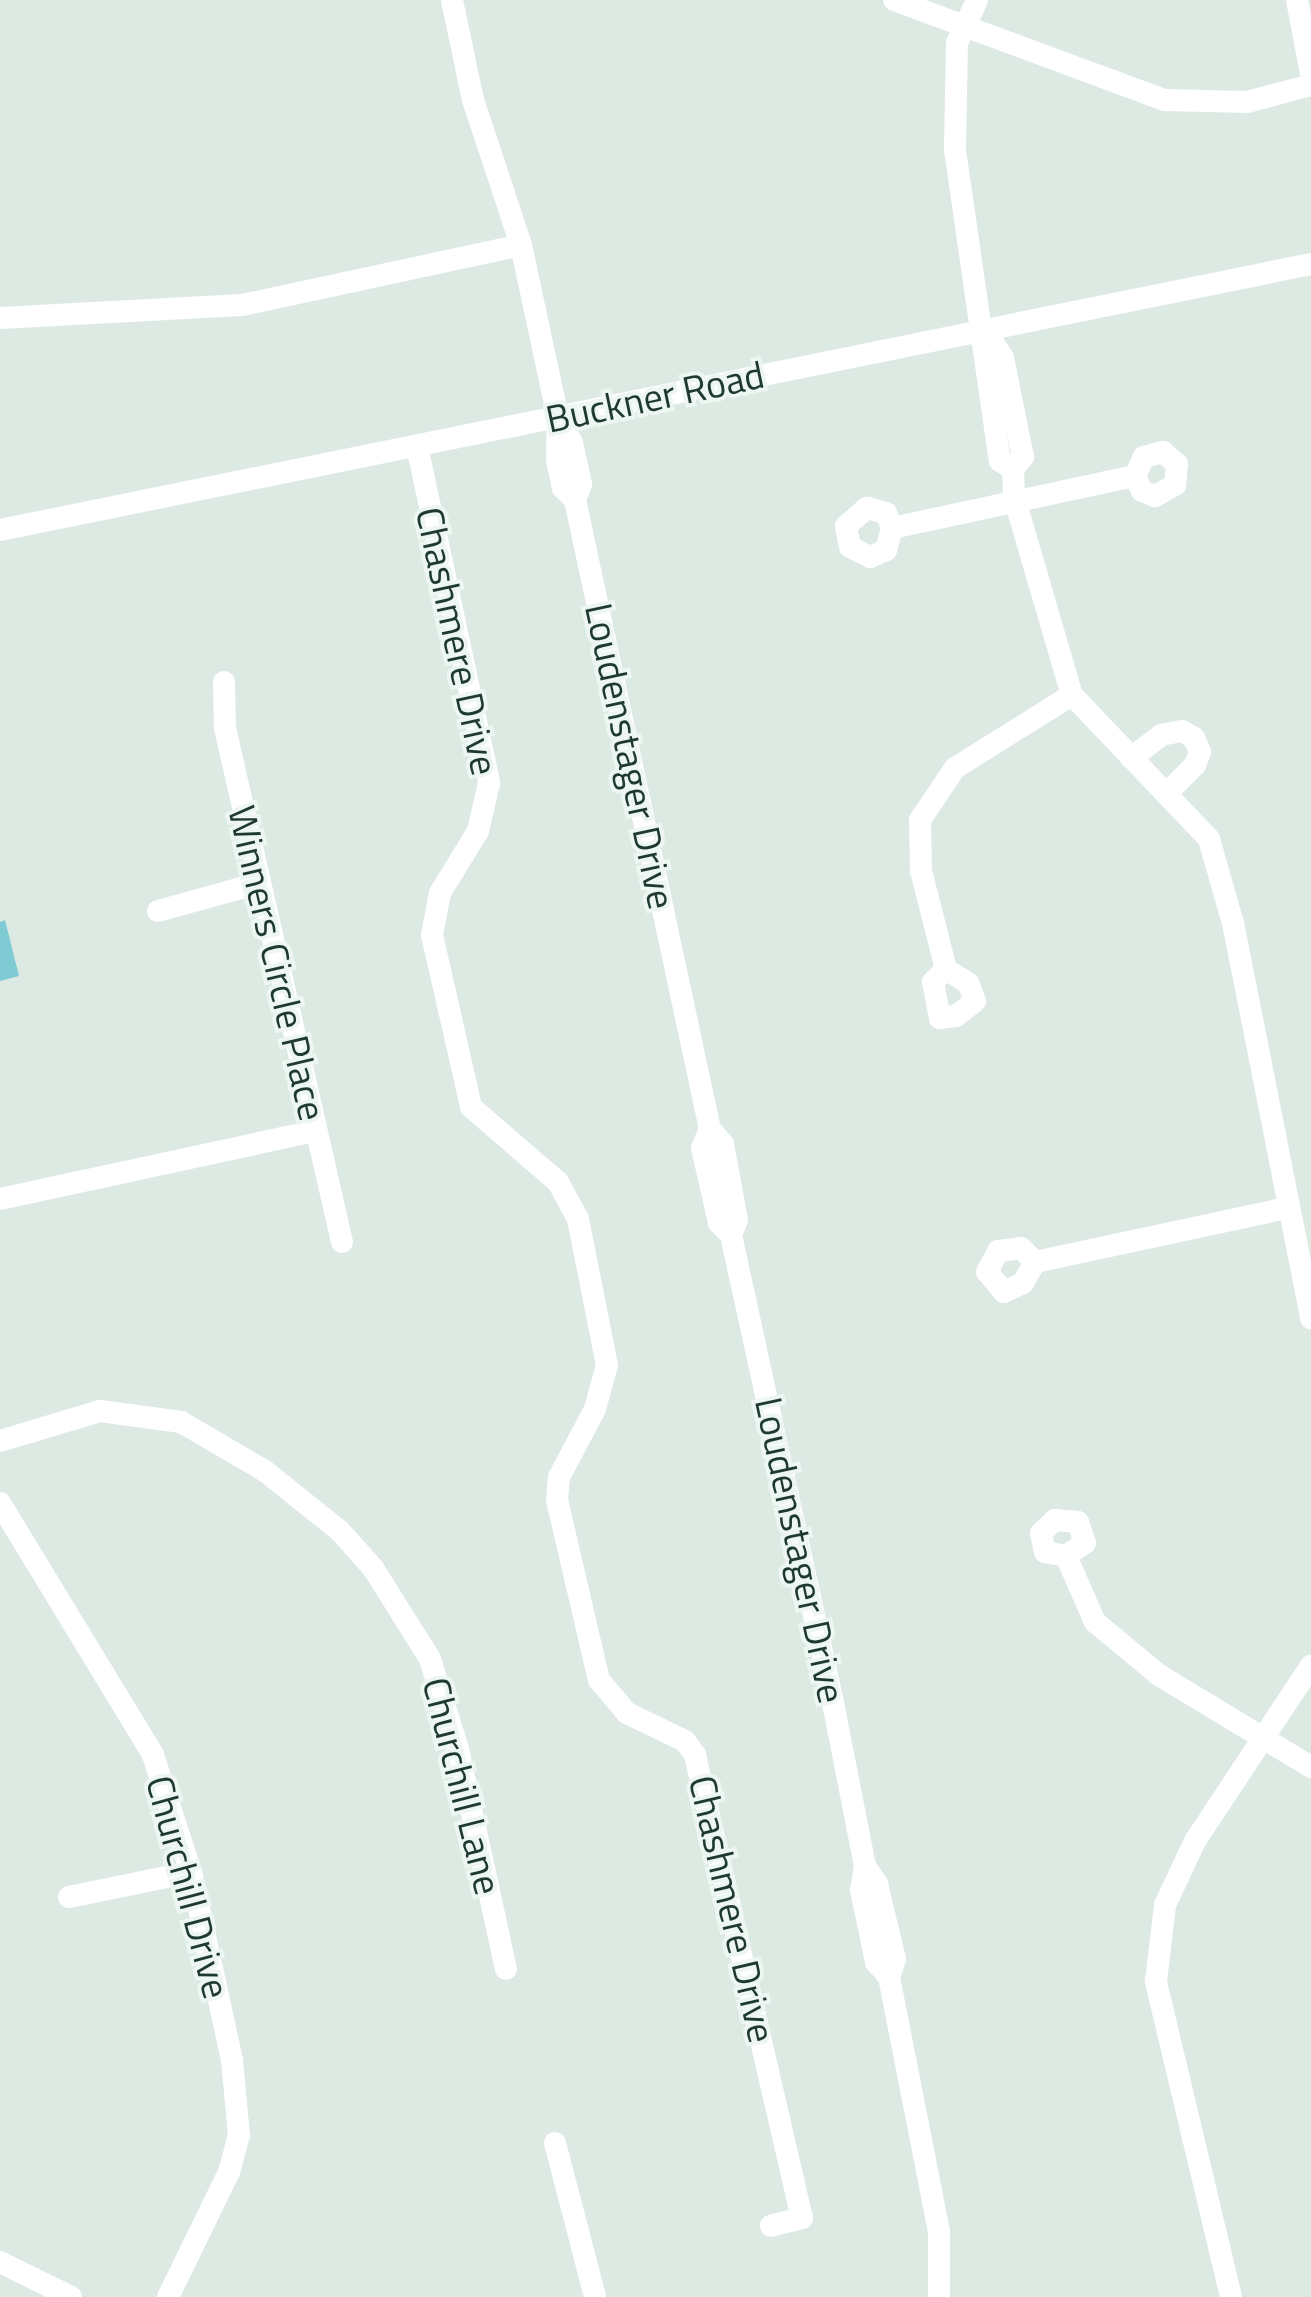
<!DOCTYPE html>
<html>
<head>
<meta charset="utf-8">
<style>
  body { margin:0 }
  #map { position:relative; width:1311px; height:2297px; overflow:hidden; background:#dceae3; font-family:"Titillium Web",sans-serif }
  div>[style] { position:absolute }
  .water>* { inset:0; background:#80cbd3 }
  .minor>* { height:22px; margin:-11px; padding:0 11px; transform-origin:11px; border-radius:11px; background:#fff }
  span { translate:-50% -50%; white-space:nowrap; text-align:center; line-height:1.15; -webkit-text-stroke:8px #edf6f1; paint-order:stroke }
  .street-label { font-size:38px; color:#1e3930 }
</style>
</head>
<body>
<div id="map">
  <div class="water">
    <i style="clip-path:polygon(5px 920px,19px 976px,0 981px,0 922px)"></i>
  </div>
  <div class="minor">
    <i style="left:894px;top:0;width:289px;rotate:20.3deg"></i>
    <i style="left:1165px;top:100px;width:82px;rotate:1.4deg"></i>
    <i style="left:1247px;top:102px;width:66px;rotate:-14.9deg"></i>
    <i style="left:977px;top:0;width:47px;rotate:114.9deg"></i>
    <i style="left:957px;top:43px;width:107px;rotate:91.1deg"></i>
    <i style="left:955px;top:150px;width:314px;rotate:81.8deg"></i>
    <i style="left:1000px;top:461px;width:15px;rotate:32deg"></i>
    <i style="left:1013px;top:469px;width:16px;rotate:-50deg"></i>
    <i style="left:1023px;top:457px;width:101px;rotate:-101.4deg"></i>
    <i style="left:1003px;top:358px;width:34px;rotate:-122deg"></i>
    <i style="left:1297px;top:0;width:75px;rotate:79.3deg"></i>
    <i style="left:521px;top:245px;width:176px;rotate:77.9deg"></i>
    <i style="left:558px;top:417px;width:30px;rotate:62deg"></i>
    <i style="left:572px;top:443px;width:42px;rotate:77.6deg"></i>
    <i style="left:581px;top:484px;width:17px;rotate:111deg"></i>
    <i style="left:0;top:318px;width:242px;rotate:-3.1deg"></i>
    <i style="left:242px;top:305px;width:285px;rotate:-12.1deg"></i>
    <i style="left:521px;top:245px;width:153px;rotate:-108.3deg"></i>
    <i style="left:473px;top:100px;width:102px;rotate:-101.9deg"></i>
    <i style="left:558px;top:417px;width:43px;rotate:91.3deg"></i>
    <i style="left:557px;top:460px;width:29px;rotate:78deg"></i>
    <i style="left:563px;top:488px;width:17px;rotate:45deg"></i>
    <i style="left:575px;top:500px;width:643px;rotate:77.89deg"></i>
    <i style="left:710px;top:1129px;width:20px;rotate:49deg"></i>
    <i style="left:723px;top:1144px;width:77px;rotate:79.6deg"></i>
    <i style="left:737px;top:1220px;width:16px;rotate:112deg"></i>
    <i style="left:417px;top:446px;width:345px;rotate:77.9deg"></i>
    <i style="left:489px;top:783px;width:49px;rotate:102.9deg"></i>
    <i style="left:478px;top:831px;width:73px;rotate:121.5deg"></i>
    <i style="left:440px;top:893px;width:43px;rotate:100.8deg"></i>
    <i style="left:432px;top:935px;width:176px;rotate:77.2deg"></i>
    <i style="left:471px;top:1107px;width:115px;rotate:40.8deg"></i>
    <i style="left:558px;top:1182px;width:42px;rotate:61.6deg"></i>
    <i style="left:578px;top:1219px;width:149px;rotate:78.8deg"></i>
    <i style="left:607px;top:1365px;width:46px;rotate:105.3deg"></i>
    <i style="left:595px;top:1409px;width:77px;rotate:117.9deg"></i>
    <i style="left:559px;top:1477px;width:23px;rotate:95deg"></i>
    <i style="left:557px;top:1500px;width:185px;rotate:76.9deg"></i>
    <i style="left:599px;top:1680px;width:43px;rotate:49.7deg"></i>
    <i style="left:627px;top:1713px;width:64px;rotate:25.8deg"></i>
    <i style="left:685px;top:1741px;width:17px;rotate:54deg"></i>
    <i style="left:695px;top:1755px;width:475px;rotate:77deg"></i>
    <i style="left:802px;top:2218px;width:32px;rotate:166deg"></i>
    <i style="left:1013px;top:469px;width:28px;rotate:88deg"></i>
    <i style="left:1014px;top:497px;width:206px;rotate:73.7deg"></i>
    <i style="left:1072px;top:695px;width:199px;rotate:46.4deg"></i>
    <i style="left:1209px;top:839px;width:87px;rotate:74.1deg"></i>
    <i style="left:1233px;top:923px;width:403px;rotate:78.8deg"></i>
    <i style="left:892px;top:528px;width:23px;rotate:105deg"></i>
    <i style="left:886px;top:550px;width:17px;rotate:156deg"></i>
    <i style="left:870px;top:557px;width:22px;rotate:-153deg"></i>
    <i style="left:850px;top:547px;width:21px;rotate:-101deg"></i>
    <i style="left:846px;top:526px;width:28px;rotate:-41deg"></i>
    <i style="left:867px;top:508px;width:20px;rotate:15deg"></i>
    <i style="left:886px;top:513px;width:16px;rotate:68deg"></i>
    <i style="left:892px;top:528px;width:249px;rotate:-12.1deg"></i>
    <i style="left:1135px;top:476px;width:21px;rotate:-65deg"></i>
    <i style="left:1144px;top:457px;width:20px;rotate:-15deg"></i>
    <i style="left:1163px;top:452px;width:18px;rotate:41deg"></i>
    <i style="left:1177px;top:464px;width:21px;rotate:95deg"></i>
    <i style="left:1175px;top:485px;width:23px;rotate:151deg"></i>
    <i style="left:1155px;top:496px;width:14px;rotate:-159deg"></i>
    <i style="left:1142px;top:491px;width:17px;rotate:-115deg"></i>
    <i style="left:0;top:530px;width:1338px;rotate:-11.47deg"></i>
    <i style="left:224px;top:682px;width:46px;rotate:88.8deg"></i>
    <i style="left:225px;top:728px;width:527px;rotate:77.18deg"></i>
    <i style="left:1131px;top:758px;width:38px;rotate:-37deg"></i>
    <i style="left:1161px;top:735px;width:21px;rotate:-11deg"></i>
    <i style="left:1182px;top:731px;width:14px;rotate:30deg"></i>
    <i style="left:1194px;top:738px;width:15px;rotate:67deg"></i>
    <i style="left:1200px;top:752px;width:14px;rotate:111deg"></i>
    <i style="left:1195px;top:765px;width:41px;rotate:135deg"></i>
    <i style="left:158px;top:911px;width:105px;rotate:-15.5deg"></i>
    <i style="left:946px;top:969px;width:18px;rotate:135deg"></i>
    <i style="left:933px;top:982px;width:37px;rotate:79deg"></i>
    <i style="left:940px;top:1018px;width:16px;rotate:-7deg"></i>
    <i style="left:956px;top:1016px;width:24px;rotate:-38deg"></i>
    <i style="left:975px;top:1001px;width:19px;rotate:-111deg"></i>
    <i style="left:968px;top:983px;width:26px;rotate:-148deg"></i>
    <i style="left:946px;top:969px;width:101px;rotate:-104.3deg"></i>
    <i style="left:921px;top:871px;width:51px;rotate:-91.1deg"></i>
    <i style="left:920px;top:820px;width:63px;rotate:-56.1deg"></i>
    <i style="left:955px;top:768px;width:138px;rotate:-32deg"></i>
    <i style="left:710px;top:1129px;width:21px;rotate:113deg"></i>
    <i style="left:702px;top:1148px;width:77px;rotate:77.2deg"></i>
    <i style="left:719px;top:1223px;width:17px;rotate:45deg"></i>
    <i style="left:731px;top:1235px;width:484px;rotate:77.7deg"></i>
    <i style="left:834px;top:1708px;width:161px;rotate:78.9deg"></i>
    <i style="left:865px;top:1866px;width:24px;rotate:99deg"></i>
    <i style="left:861px;top:1890px;width:74px;rotate:78.2deg"></i>
    <i style="left:876px;top:1962px;width:20px;rotate:49deg"></i>
    <i style="left:0;top:1199px;width:322px;rotate:-12.2deg"></i>
    <i style="left:1035px;top:1262px;width:24px;rotate:120deg"></i>
    <i style="left:1023px;top:1283px;width:21px;rotate:155deg"></i>
    <i style="left:1004px;top:1292px;width:26px;rotate:-130deg"></i>
    <i style="left:987px;top:1272px;width:24px;rotate:-62deg"></i>
    <i style="left:998px;top:1251px;width:23px;rotate:-7deg"></i>
    <i style="left:1021px;top:1248px;width:20px;rotate:45deg"></i>
    <i style="left:1035px;top:1262px;width:257px;rotate:-12.1deg"></i>
    <i style="left:0;top:1441px;width:104px;rotate:-16.7deg"></i>
    <i style="left:100px;top:1411px;width:82px;rotate:7.7deg"></i>
    <i style="left:181px;top:1422px;width:97px;rotate:30.3deg"></i>
    <i style="left:265px;top:1471px;width:96px;rotate:38.7deg"></i>
    <i style="left:340px;top:1531px;width:50px;rotate:48.3deg"></i>
    <i style="left:373px;top:1568px;width:107px;rotate:57.9deg"></i>
    <i style="left:430px;top:1659px;width:94px;rotate:72.7deg"></i>
    <i style="left:458px;top:1749px;width:225px;rotate:77.7deg"></i>
    <i style="left:0;top:1503px;width:295px;rotate:58.7deg"></i>
    <i style="left:153px;top:1755px;width:123px;rotate:72deg"></i>
    <i style="left:191px;top:1872px;width:192px;rotate:77.7deg"></i>
    <i style="left:232px;top:2060px;width:75px;rotate:84.7deg"></i>
    <i style="left:239px;top:2135px;width:38px;rotate:105deg"></i>
    <i style="left:229px;top:2172px;width:139px;rotate:116deg"></i>
    <i style="left:1066px;top:1556px;width:21px;rotate:-169deg"></i>
    <i style="left:1045px;top:1552px;width:19px;rotate:-102deg"></i>
    <i style="left:1041px;top:1533px;width:19px;rotate:-43deg"></i>
    <i style="left:1055px;top:1520px;width:23px;rotate:5deg"></i>
    <i style="left:1078px;top:1522px;width:22px;rotate:72deg"></i>
    <i style="left:1085px;top:1543px;width:23px;rotate:146deg"></i>
    <i style="left:1066px;top:1556px;width:72px;rotate:66.3deg"></i>
    <i style="left:1095px;top:1622px;width:83px;rotate:39.6deg"></i>
    <i style="left:1159px;top:1675px;width:178px;rotate:31.2deg"></i>
    <i style="left:865px;top:1866px;width:22px;rotate:56deg"></i>
    <i style="left:877px;top:1884px;width:77px;rotate:76.5deg"></i>
    <i style="left:895px;top:1959px;width:19px;rotate:108deg"></i>
    <i style="left:889px;top:1977px;width:259px;rotate:78.9deg"></i>
    <i style="left:939px;top:2231px;width:66px;rotate:90deg"></i>
    <i style="left:69px;top:1897px;width:125px;rotate:-11.6deg"></i>
    <i style="left:555px;top:2143px;width:159px;rotate:75.4deg"></i>
    <i style="left:0;top:2262px;width:79px;rotate:26.2deg"></i>
    <i style="left:1231px;top:2297px;width:325px;rotate:-103.4deg"></i>
    <i style="left:1156px;top:1981px;width:77px;rotate:-83.2deg"></i>
    <i style="left:1165px;top:1905px;width:71px;rotate:-64.9deg"></i>
    <i style="left:1195px;top:1841px;width:210px;rotate:-56.5deg"></i>
  </div>
  <div class="street-label">
    <span style="left:655px;top:397px;rotate:-12deg">Buckner Road</span>
    <span style="left:457px;top:641px;rotate:78deg">Chashmere Drive</span>
    <span style="left:630px;top:756px;rotate:78deg">Loudenstager Drive</span>
    <span style="left:277px;top:963px;rotate:77deg">Winners Circle Place</span>
    <span style="left:800px;top:1550px;rotate:78deg">Loudenstager Drive</span>
    <span style="left:462px;top:1786px;rotate:76deg">Churchill Lane</span>
    <span style="left:188px;top:1887px;rotate:75deg">Churchill Drive</span>
    <span style="left:732px;top:1909px;rotate:77deg">Chashmere Drive</span>
  </div>
</div>
</body>
</html>
